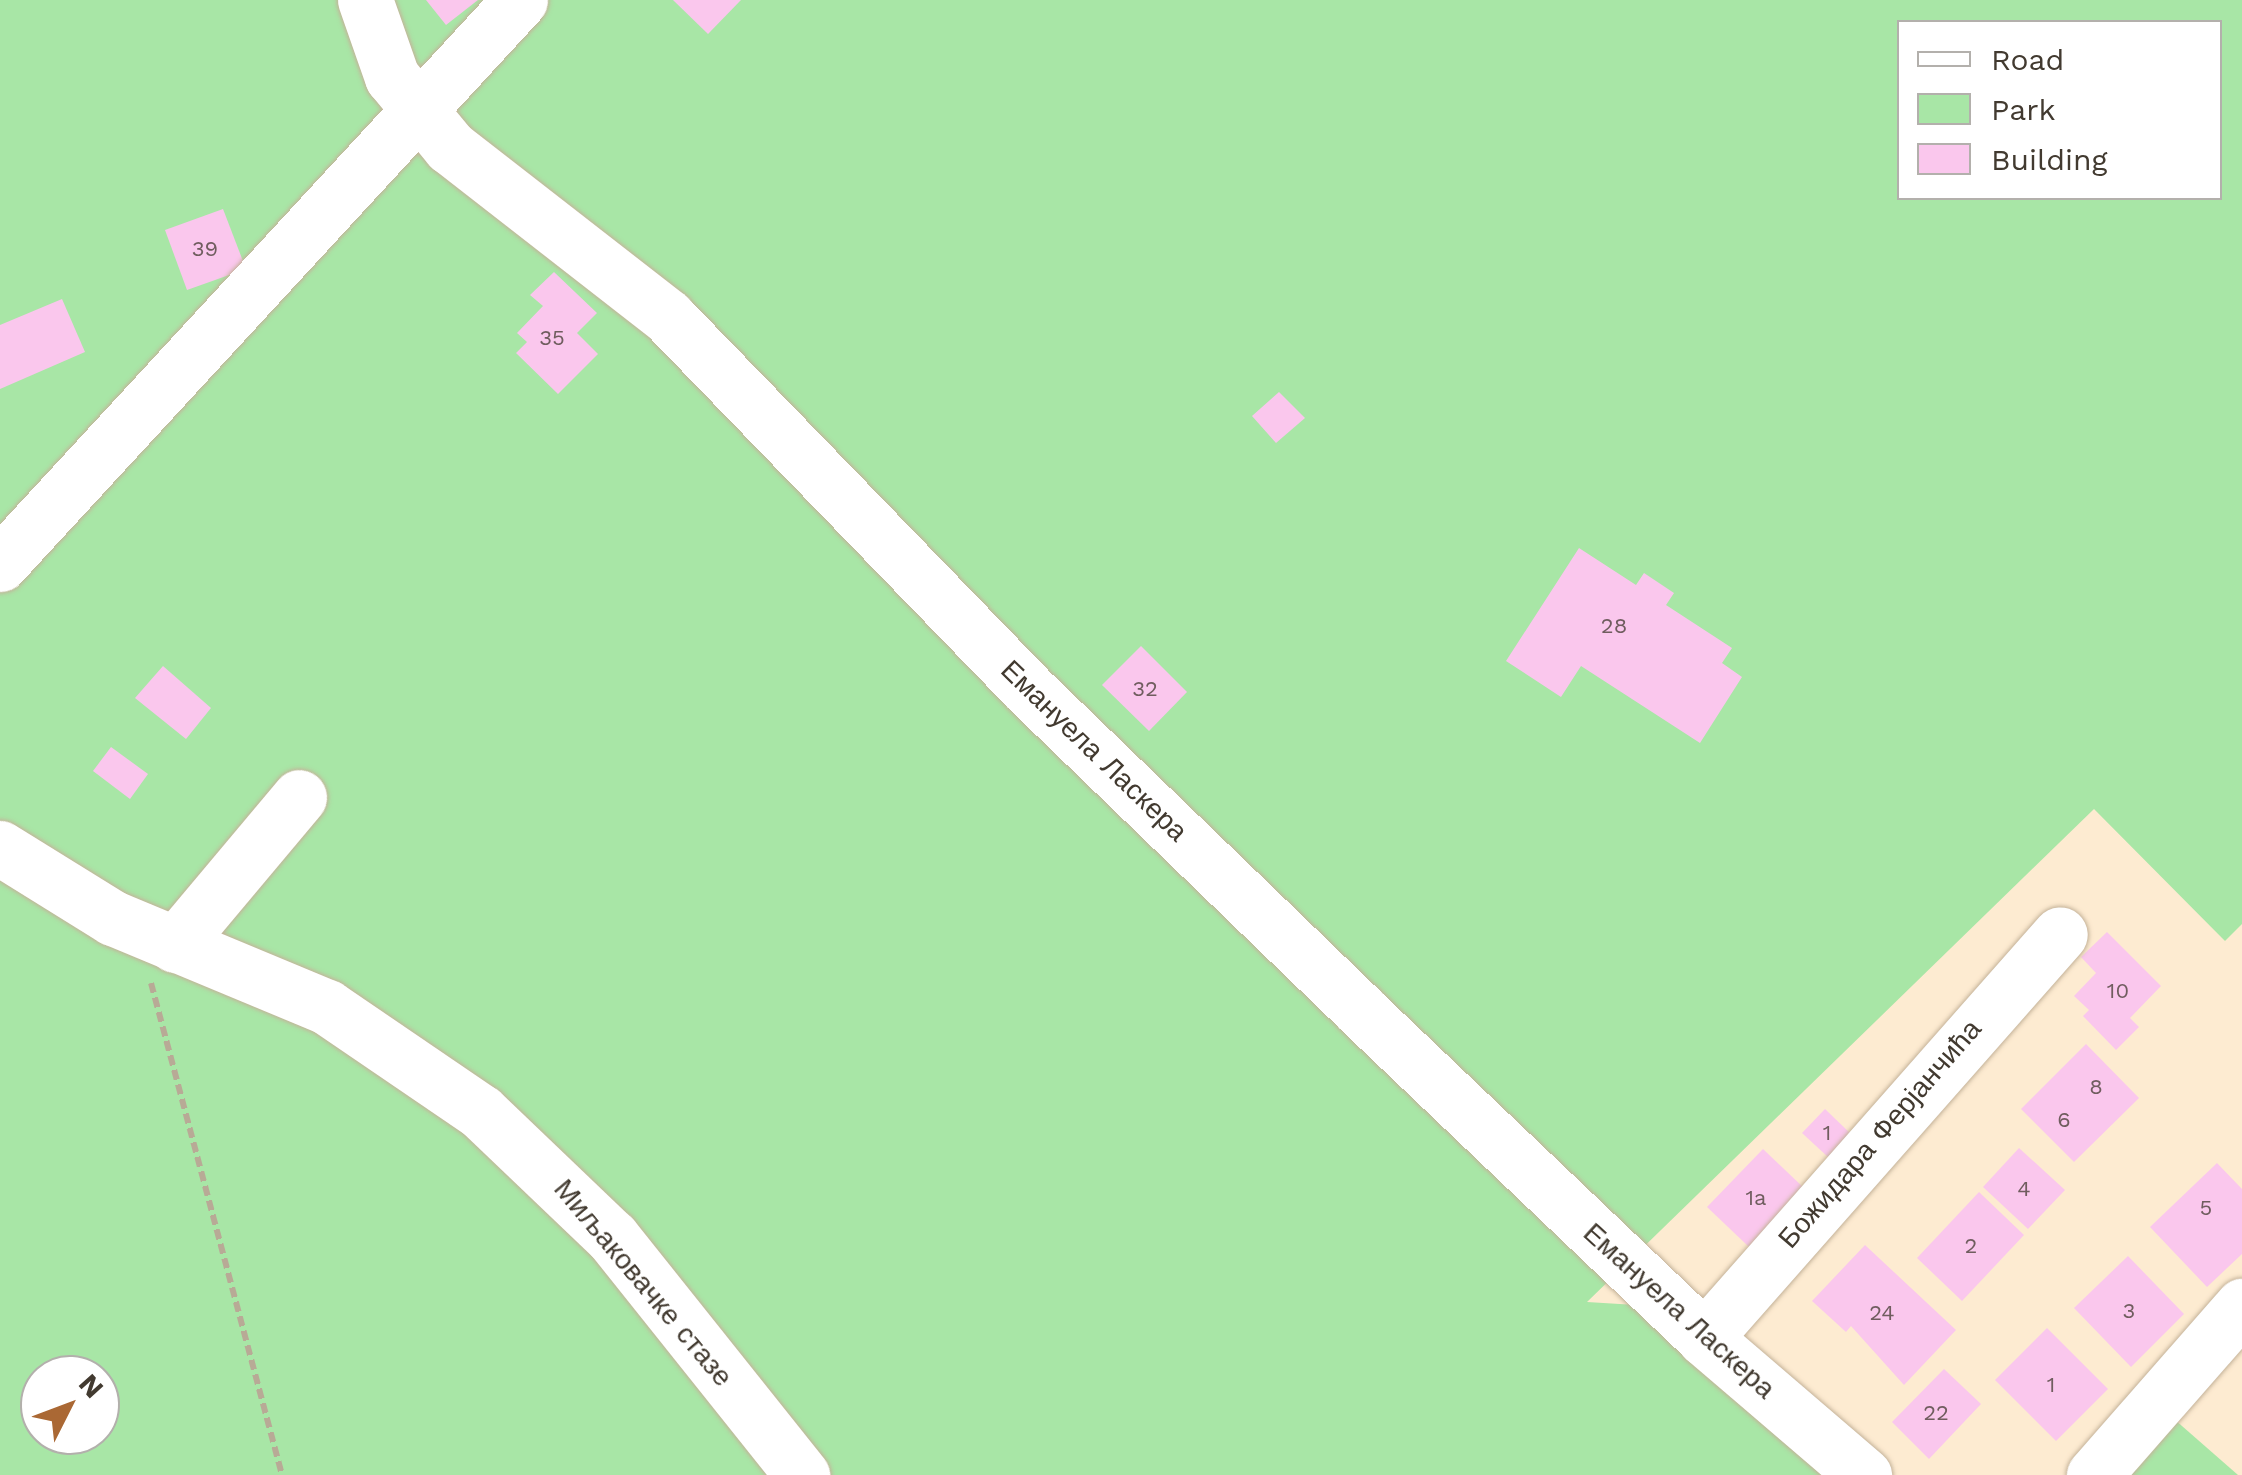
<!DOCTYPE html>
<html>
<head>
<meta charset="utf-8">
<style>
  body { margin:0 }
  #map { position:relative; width:2242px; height:1475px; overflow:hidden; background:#fdebd1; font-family:"Work Sans",sans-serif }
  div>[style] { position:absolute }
  .green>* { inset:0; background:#a8e6a6 }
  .building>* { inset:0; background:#fac7ed }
  .path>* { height:6px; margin-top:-3px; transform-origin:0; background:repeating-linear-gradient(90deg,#b8aa96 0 10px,transparent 0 15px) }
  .roads { filter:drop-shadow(0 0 2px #c4b299) drop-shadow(0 0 2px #c4b299) }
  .minor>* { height:55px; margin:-27.5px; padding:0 27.5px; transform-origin:27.5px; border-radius:27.5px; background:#fff }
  span { translate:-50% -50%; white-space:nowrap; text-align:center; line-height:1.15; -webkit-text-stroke:8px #fff; paint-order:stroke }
  .number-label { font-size:22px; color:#705d5f }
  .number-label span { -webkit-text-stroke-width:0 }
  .street-label { font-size:28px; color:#423a30 }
  .legend { position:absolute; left:1897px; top:20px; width:325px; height:180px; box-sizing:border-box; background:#fff; border:2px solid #b3b0ac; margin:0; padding:12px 18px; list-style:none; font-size:30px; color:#423a30 }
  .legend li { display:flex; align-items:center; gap:20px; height:50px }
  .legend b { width:50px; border:2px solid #b3b0ac }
  .north { position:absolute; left:20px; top:1355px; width:100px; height:100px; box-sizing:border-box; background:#fff; border:2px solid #b3b0ac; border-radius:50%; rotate:48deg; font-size:28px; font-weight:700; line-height:40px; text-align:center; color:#423a30 }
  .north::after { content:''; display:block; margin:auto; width:35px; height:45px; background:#aa6834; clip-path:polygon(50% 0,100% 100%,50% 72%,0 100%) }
</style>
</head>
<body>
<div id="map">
  <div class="green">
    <i style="clip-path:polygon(evenodd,0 0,2242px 0,2242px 924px,2225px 941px,2094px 809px,1587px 1302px,1636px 1305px,1830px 1475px,0 1475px,0 0,1900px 22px,2220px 22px,2220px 198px,1900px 198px,1900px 22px,0 0,40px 1375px,100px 1375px,100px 1435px,40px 1435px,40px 1375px)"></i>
    <i style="clip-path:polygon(2174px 1419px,2238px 1475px,2123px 1475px)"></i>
  </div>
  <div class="building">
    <i style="clip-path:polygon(426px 0,478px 0,446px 25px)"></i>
    <i style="clip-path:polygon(673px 0,741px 0,708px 34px)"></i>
    <i style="clip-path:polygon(223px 209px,246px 269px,187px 290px,165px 230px)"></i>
    <i style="clip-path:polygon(554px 272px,597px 313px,577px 333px,598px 354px,558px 394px,516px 353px,527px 342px,517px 333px,543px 306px,530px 295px)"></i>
    <i style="clip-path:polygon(62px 299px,85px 352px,0 389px,0 325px)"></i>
    <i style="clip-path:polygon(1279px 392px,1305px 418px,1276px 443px,1252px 416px)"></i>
    <i style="clip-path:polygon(1579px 548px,1636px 585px,1644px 573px,1674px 593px,1666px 605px,1732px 648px,1722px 663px,1742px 677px,1700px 743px,1581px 666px,1561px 697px,1506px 661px)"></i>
    <i style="clip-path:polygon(1141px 646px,1187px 692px,1149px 731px,1102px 685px)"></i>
    <i style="clip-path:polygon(163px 666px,211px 708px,186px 739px,135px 698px)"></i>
    <i style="clip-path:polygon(111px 747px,148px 774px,130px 799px,93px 771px)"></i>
    <i style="clip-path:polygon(2107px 932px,2161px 986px,2130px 1018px,2139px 1027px,2116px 1050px,2083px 1016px,2089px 1010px,2074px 996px,2096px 973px,2081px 957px)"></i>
    <i style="clip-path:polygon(2086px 1044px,2139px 1098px,2074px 1162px,2021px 1109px)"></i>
    <i style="clip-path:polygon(1825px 1109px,1851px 1134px,1829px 1158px,1802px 1133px)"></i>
    <i style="clip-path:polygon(2019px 1148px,2065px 1190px,2028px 1229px,1983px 1187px)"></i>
    <i style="clip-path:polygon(1763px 1149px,1805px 1189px,1749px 1247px,1707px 1207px)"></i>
    <i style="clip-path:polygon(2217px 1163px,2242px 1189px,2242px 1254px,2207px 1287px,2150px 1227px)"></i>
    <i style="clip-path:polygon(1979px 1192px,2024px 1235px,1962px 1301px,1917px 1258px)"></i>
    <i style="clip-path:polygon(1865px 1245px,1956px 1330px,1904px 1385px,1851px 1326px,1846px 1332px,1812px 1301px)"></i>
    <i style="clip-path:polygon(2128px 1256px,2184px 1314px,2131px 1367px,2074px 1308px)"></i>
    <i style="clip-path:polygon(2047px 1328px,2108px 1389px,2056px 1441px,1995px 1380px)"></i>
    <i style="clip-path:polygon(1944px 1369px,1981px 1404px,1929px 1459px,1892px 1422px)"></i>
  </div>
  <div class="path">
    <i style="left:151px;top:983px;width:509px;rotate:75.09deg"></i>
  </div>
  <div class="roads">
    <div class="minor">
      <i style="left:365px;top:0;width:82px;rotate:70.7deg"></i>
      <i style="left:392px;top:77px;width:91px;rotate:50.4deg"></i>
      <i style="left:450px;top:147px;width:276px;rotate:37.9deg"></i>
      <i style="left:668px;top:317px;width:520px;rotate:45.93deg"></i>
      <i style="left:1030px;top:691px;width:460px;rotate:44deg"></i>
      <i style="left:1361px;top:1011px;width:474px;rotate:43.6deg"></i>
      <i style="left:1704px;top:1338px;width:211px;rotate:40.6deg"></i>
      <i style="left:0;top:564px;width:767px;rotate:-47.32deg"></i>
      <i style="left:0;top:848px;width:133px;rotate:31.8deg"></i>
      <i style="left:113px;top:918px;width:232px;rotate:22.6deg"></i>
      <i style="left:327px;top:1007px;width:186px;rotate:34.3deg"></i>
      <i style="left:481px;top:1112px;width:181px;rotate:43.7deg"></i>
      <i style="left:612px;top:1237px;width:305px;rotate:51.4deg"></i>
      <i style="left:175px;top:945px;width:193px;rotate:-50deg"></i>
      <i style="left:1704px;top:1338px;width:538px;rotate:-48.61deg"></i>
      <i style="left:2094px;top:1475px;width:225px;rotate:-48.8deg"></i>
    </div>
  </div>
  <div class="number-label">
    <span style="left:205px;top:249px">39</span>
    <span style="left:552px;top:338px">35</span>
    <span style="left:1614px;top:626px">28</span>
    <span style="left:1145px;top:689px">32</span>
    <span style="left:2118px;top:991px">10</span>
    <span style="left:2096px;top:1087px">8</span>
    <span style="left:2064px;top:1120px">6</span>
    <span style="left:1827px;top:1133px">1</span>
    <span style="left:2024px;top:1189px">4</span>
    <span style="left:1756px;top:1198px">1a</span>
    <span style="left:2206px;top:1208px">5</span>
    <span style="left:1971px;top:1246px">2</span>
    <span style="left:2129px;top:1311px">3</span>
    <span style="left:1882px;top:1313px">24</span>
    <span style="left:2051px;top:1385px">1</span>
    <span style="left:1936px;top:1413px">22</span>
  </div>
  <div class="street-label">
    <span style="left:1094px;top:751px;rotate:44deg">Емануела Ласкера</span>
    <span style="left:1880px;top:1134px;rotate:-49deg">Божидара Ферјанчића</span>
    <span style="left:643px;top:1283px;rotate:50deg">Миљаковачке стазе</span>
    <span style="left:1679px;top:1311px;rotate:42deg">Емануела Ласкера</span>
  </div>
  <ul class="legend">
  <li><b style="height:12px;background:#fff"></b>Road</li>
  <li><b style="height:28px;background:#a8e6a6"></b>Park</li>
  <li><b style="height:28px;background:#fac7ed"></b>Building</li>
  </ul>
  <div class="north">N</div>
</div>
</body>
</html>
